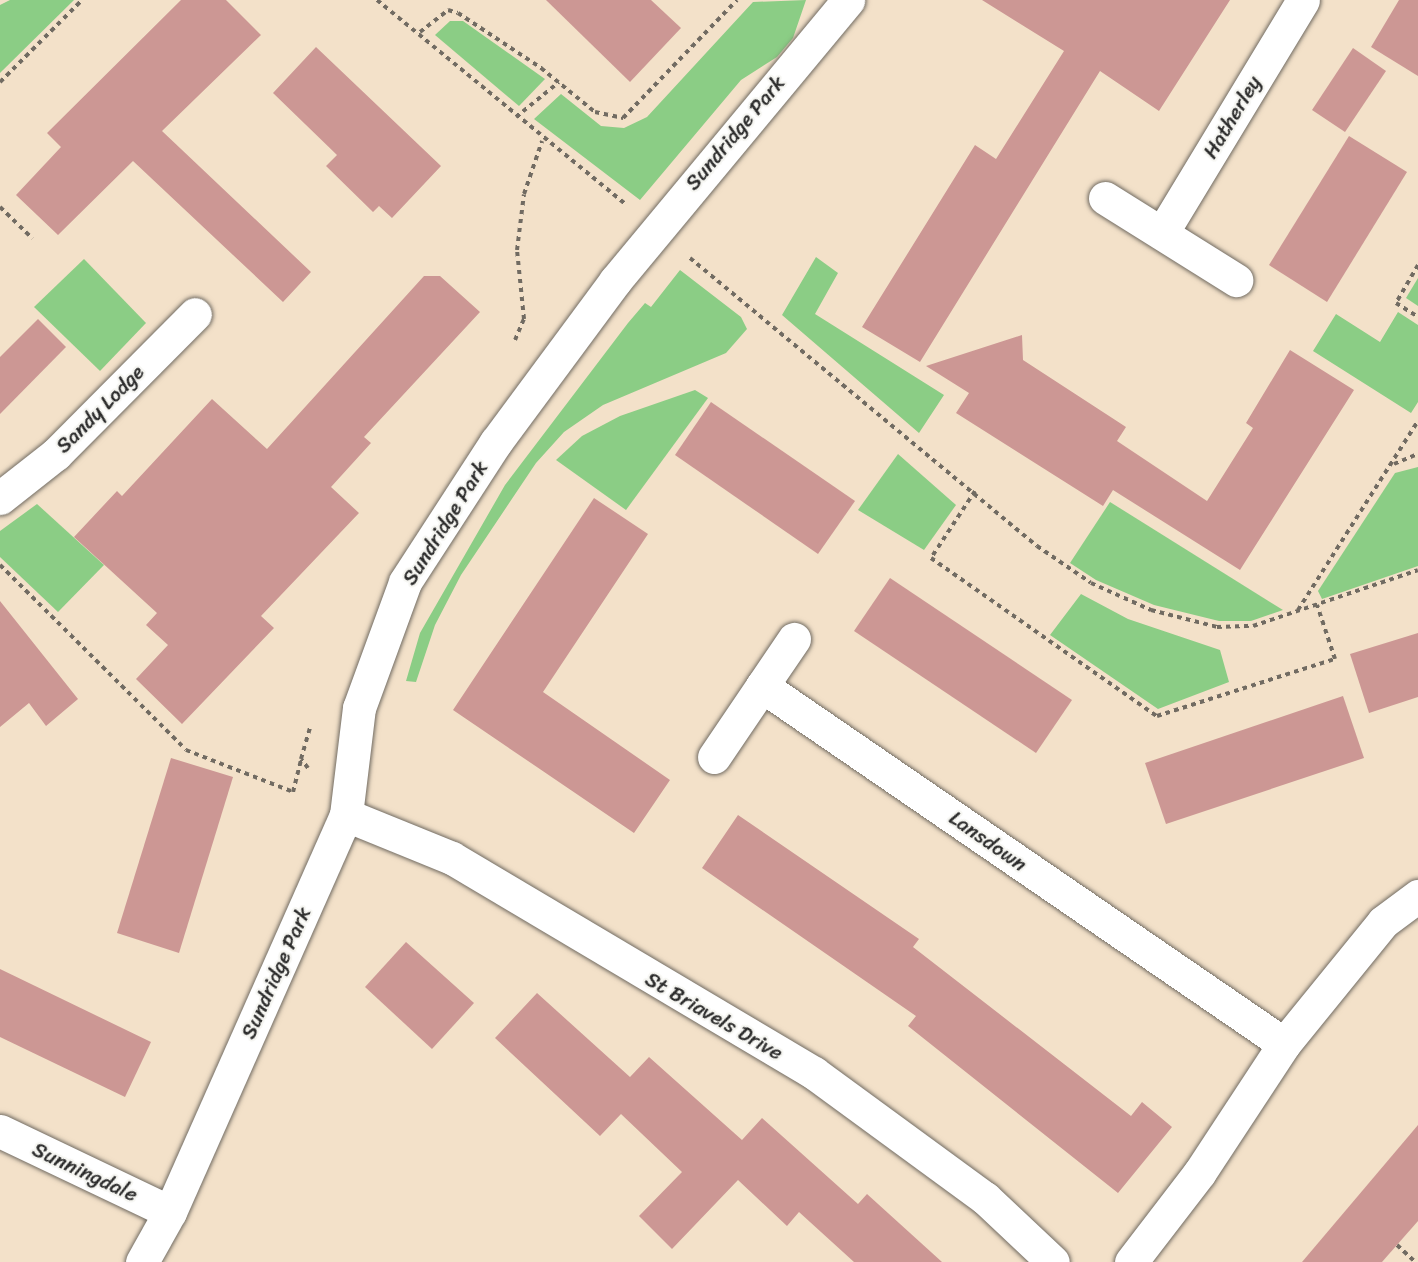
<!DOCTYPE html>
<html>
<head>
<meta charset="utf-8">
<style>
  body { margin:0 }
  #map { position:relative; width:1418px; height:1262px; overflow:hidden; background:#f3e1c9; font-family:Sriracha,sans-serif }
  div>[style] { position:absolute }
  .green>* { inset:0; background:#8bcd85 }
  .building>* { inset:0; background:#cc9794 }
  .path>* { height:4px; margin-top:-2px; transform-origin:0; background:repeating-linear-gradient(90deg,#716b62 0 4.5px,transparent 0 9px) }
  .roads { filter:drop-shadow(0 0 2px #716b62) drop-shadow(0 0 2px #716b62) }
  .street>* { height:33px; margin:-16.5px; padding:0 16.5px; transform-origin:16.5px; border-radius:16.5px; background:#fff }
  span { translate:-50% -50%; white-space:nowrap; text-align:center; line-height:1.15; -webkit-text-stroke:4.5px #f6f6f2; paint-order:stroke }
  .street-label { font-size:21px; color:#2b2b2b }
</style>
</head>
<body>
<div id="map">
  <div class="green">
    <i style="clip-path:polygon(10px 0,74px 0,0 73px,0 5px)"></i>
    <i style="clip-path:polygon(806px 0,793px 38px,777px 57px,741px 80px,640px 200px,534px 119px,561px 94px,601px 126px,624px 128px,647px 117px,753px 2px)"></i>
    <i style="clip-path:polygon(450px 21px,463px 21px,545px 79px,519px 106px,435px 35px)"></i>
    <i style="clip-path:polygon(816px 257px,838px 273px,815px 314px,944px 395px,919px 433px,782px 315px)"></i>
    <i style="clip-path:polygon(84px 259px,146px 323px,100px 371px,34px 307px)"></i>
    <i style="clip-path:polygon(680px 270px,741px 317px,747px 329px,726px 353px,603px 405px,564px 432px,536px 463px,461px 575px,435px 625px,416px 682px,406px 681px,420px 633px,505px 485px,628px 323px,645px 303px,651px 307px)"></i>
    <i style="clip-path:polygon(1418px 278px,1418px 306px,1406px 298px)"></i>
    <i style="clip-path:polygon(1398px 312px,1418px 325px,1418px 402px,1411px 413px,1313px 351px,1336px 314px,1380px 342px)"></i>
    <i style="clip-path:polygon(695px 390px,708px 398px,626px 510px,556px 460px,582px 436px,620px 416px)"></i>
    <i style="clip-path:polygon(898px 454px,956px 505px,924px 550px,858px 510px)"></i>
    <i style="clip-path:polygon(1418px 467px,1418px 566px,1322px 599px,1318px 591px,1395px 473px)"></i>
    <i style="clip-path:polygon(1110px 502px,1283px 610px,1251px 621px,1219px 621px,1154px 605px,1096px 580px,1070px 563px)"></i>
    <i style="clip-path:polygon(37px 504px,104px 565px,58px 612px,0 557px,0 531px)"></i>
    <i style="clip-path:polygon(1081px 594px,1128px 619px,1220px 650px,1229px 682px,1158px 709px,1050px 635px)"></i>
  </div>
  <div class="building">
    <i style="clip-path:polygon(181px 0,226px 0,261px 35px,162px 131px,311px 272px,283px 302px,133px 161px,58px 235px,16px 195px,61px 147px,47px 133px)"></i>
    <i style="clip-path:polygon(546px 0,651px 0,681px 28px,630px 82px)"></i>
    <i style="clip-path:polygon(982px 0,1230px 0,1159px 111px,1100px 71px,920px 362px,862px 327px,975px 145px,996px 159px,1064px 51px)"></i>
    <i style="clip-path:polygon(1399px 0,1418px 0,1418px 76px,1371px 47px)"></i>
    <i style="clip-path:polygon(316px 47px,441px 166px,392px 218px,379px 206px,373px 212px,326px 166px,337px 155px,273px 93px)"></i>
    <i style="clip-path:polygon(1353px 48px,1386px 71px,1345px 132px,1312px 110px)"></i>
    <i style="clip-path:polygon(1349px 136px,1407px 172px,1327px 302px,1269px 265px)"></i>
    <i style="clip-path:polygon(424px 276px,440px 276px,480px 312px,364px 437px,371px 443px,331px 487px,359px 513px,261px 616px,274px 628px,182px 724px,136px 679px,168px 645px,146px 625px,157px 613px,74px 537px,117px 491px,122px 496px,212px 399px,267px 449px)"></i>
    <i style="clip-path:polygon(38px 319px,66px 347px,0 414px,0 357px)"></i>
    <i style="clip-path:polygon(1022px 335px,1023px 360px,1126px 427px,1117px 441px,1207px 501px,1253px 428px,1246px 423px,1290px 350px,1354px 390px,1240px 570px,1113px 490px,1103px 506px,956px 413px,969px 393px,926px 366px)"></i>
    <i style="clip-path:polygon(711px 402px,855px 501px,818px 554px,675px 455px)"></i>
    <i style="clip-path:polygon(594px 498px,648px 534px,543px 692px,670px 780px,634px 833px,453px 710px)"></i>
    <i style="clip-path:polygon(890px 578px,1072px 700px,1036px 753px,854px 631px)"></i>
    <i style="clip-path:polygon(0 601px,78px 699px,46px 726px,29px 703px,0 727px)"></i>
    <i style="clip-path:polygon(1418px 633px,1418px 697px,1369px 713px,1350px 654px)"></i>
    <i style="clip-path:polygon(1343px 696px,1364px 758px,1166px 824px,1145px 763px)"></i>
    <i style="clip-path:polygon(171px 758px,233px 777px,179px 953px,117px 933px)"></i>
    <i style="clip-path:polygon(738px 815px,919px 939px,913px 947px,1131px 1116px,1142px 1102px,1172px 1127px,1118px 1193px,908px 1026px,916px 1016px,702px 868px)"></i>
    <i style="clip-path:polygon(406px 942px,474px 1003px,432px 1049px,365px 987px)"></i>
    <i style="clip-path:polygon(0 969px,151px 1042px,125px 1097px,0 1037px)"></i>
    <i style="clip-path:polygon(537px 993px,630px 1077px,649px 1057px,742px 1140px,762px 1118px,858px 1204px,867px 1194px,942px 1262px,854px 1262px,799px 1212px,787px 1226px,738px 1180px,672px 1249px,639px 1216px,682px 1172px,621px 1114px,600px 1136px,495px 1038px)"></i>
    <i style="clip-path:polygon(1418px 1125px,1418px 1221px,1382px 1262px,1302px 1262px)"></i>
  </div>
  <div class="path">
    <i style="left:377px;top:0;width:320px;rotate:39.4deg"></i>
    <i style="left:420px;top:32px;width:36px;rotate:-38deg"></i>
    <i style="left:448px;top:10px;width:10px;rotate:17deg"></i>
    <i style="left:458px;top:13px;width:100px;rotate:33.5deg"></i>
    <i style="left:541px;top:68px;width:70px;rotate:39.2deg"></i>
    <i style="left:595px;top:112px;width:29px;rotate:12deg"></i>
    <i style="left:623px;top:118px;width:164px;rotate:-46deg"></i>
    <i style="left:0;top:82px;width:116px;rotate:-45deg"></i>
    <i style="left:516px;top:117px;width:55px;rotate:-39.1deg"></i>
    <i style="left:0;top:207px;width:45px;rotate:44.1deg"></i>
    <i style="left:690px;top:258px;width:451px;rotate:39.7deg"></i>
    <i style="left:1037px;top:546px;width:65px;rotate:34.4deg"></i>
    <i style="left:1091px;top:583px;width:66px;rotate:24.2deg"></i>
    <i style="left:1151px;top:610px;width:68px;rotate:14.4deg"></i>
    <i style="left:1217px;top:627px;width:36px;rotate:-2deg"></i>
    <i style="left:1253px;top:626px;width:174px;rotate:-18.7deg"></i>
    <i style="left:1418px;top:265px;width:44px;rotate:120.1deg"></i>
    <i style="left:1396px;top:303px;width:26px;rotate:32deg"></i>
    <i style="left:515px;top:340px;width:23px;rotate:-67deg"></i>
    <i style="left:524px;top:319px;width:69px;rotate:-95.8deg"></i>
    <i style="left:517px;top:250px;width:56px;rotate:-82.9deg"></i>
    <i style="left:524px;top:194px;width:56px;rotate:-71.2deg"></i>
    <i style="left:1394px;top:464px;width:26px;rotate:-23deg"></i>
    <i style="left:975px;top:491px;width:80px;rotate:123.3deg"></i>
    <i style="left:931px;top:558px;width:276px;rotate:35deg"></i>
    <i style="left:1157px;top:716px;width:187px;rotate:-17.8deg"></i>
    <i style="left:1335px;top:659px;width:57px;rotate:-108.4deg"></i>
    <i style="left:0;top:565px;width:262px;rotate:44.8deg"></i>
    <i style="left:186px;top:750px;width:115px;rotate:21.4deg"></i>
    <i style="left:293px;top:792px;width:33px;rotate:-76deg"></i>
    <i style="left:1298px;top:610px;width:224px;rotate:-57.6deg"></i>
    <i style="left:308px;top:768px;width:11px;rotate:-128deg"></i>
    <i style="left:301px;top:759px;width:35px;rotate:-74deg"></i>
    <i style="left:1397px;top:1245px;width:25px;rotate:43deg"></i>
  </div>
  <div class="roads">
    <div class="street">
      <i style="left:1105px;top:198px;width:155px;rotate:32deg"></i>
      <i style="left:1162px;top:233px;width:272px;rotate:-58.8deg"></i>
      <i style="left:0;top:498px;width:71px;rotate:-38.2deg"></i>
      <i style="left:56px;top:454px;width:197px;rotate:-45.2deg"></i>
      <i style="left:762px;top:686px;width:57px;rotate:-55.8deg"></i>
      <i style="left:714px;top:757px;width:86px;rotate:-55.9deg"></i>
      <i style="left:762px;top:686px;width:633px;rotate:34.44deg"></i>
      <i style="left:346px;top:815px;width:114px;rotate:22.1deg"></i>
      <i style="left:452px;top:858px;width:421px;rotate:30.7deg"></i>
      <i style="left:814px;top:1073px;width:212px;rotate:36.2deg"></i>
      <i style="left:985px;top:1198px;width:93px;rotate:43.3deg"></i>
      <i style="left:0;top:1131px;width:188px;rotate:25.5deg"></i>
      <i style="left:142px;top:1262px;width:57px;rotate:-60.8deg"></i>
      <i style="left:170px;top:1212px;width:434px;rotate:-66.1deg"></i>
      <i style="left:346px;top:815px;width:108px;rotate:-83.1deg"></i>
      <i style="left:359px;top:708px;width:134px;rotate:-69.9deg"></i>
      <i style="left:405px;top:582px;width:167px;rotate:-57deg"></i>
      <i style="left:496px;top:442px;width:200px;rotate:-53.5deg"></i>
      <i style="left:615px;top:281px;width:365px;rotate:-50.3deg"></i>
      <i style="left:1131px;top:1262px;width:113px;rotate:-52.5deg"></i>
      <i style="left:1200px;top:1172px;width:153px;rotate:-56.7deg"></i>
      <i style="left:1284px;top:1044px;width:157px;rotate:-50.9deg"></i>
      <i style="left:1383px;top:922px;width:44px;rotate:-36.6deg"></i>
    </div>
  </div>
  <div class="street-label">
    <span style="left:1232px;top:117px;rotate:-59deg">Hatherley</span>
    <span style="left:735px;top:133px;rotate:-50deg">Sundridge Park</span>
    <span style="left:100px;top:409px;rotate:-45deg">Sandy Lodge</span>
    <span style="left:445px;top:523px;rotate:-58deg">Sundridge Park</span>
    <span style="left:988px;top:841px;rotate:35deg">Lansdown</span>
    <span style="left:276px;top:973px;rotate:-66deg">Sundridge Park</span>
    <span style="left:714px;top:1016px;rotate:30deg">St Briavels Drive</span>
    <span style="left:85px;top:1172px;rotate:25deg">Sunningdale</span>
  </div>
</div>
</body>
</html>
